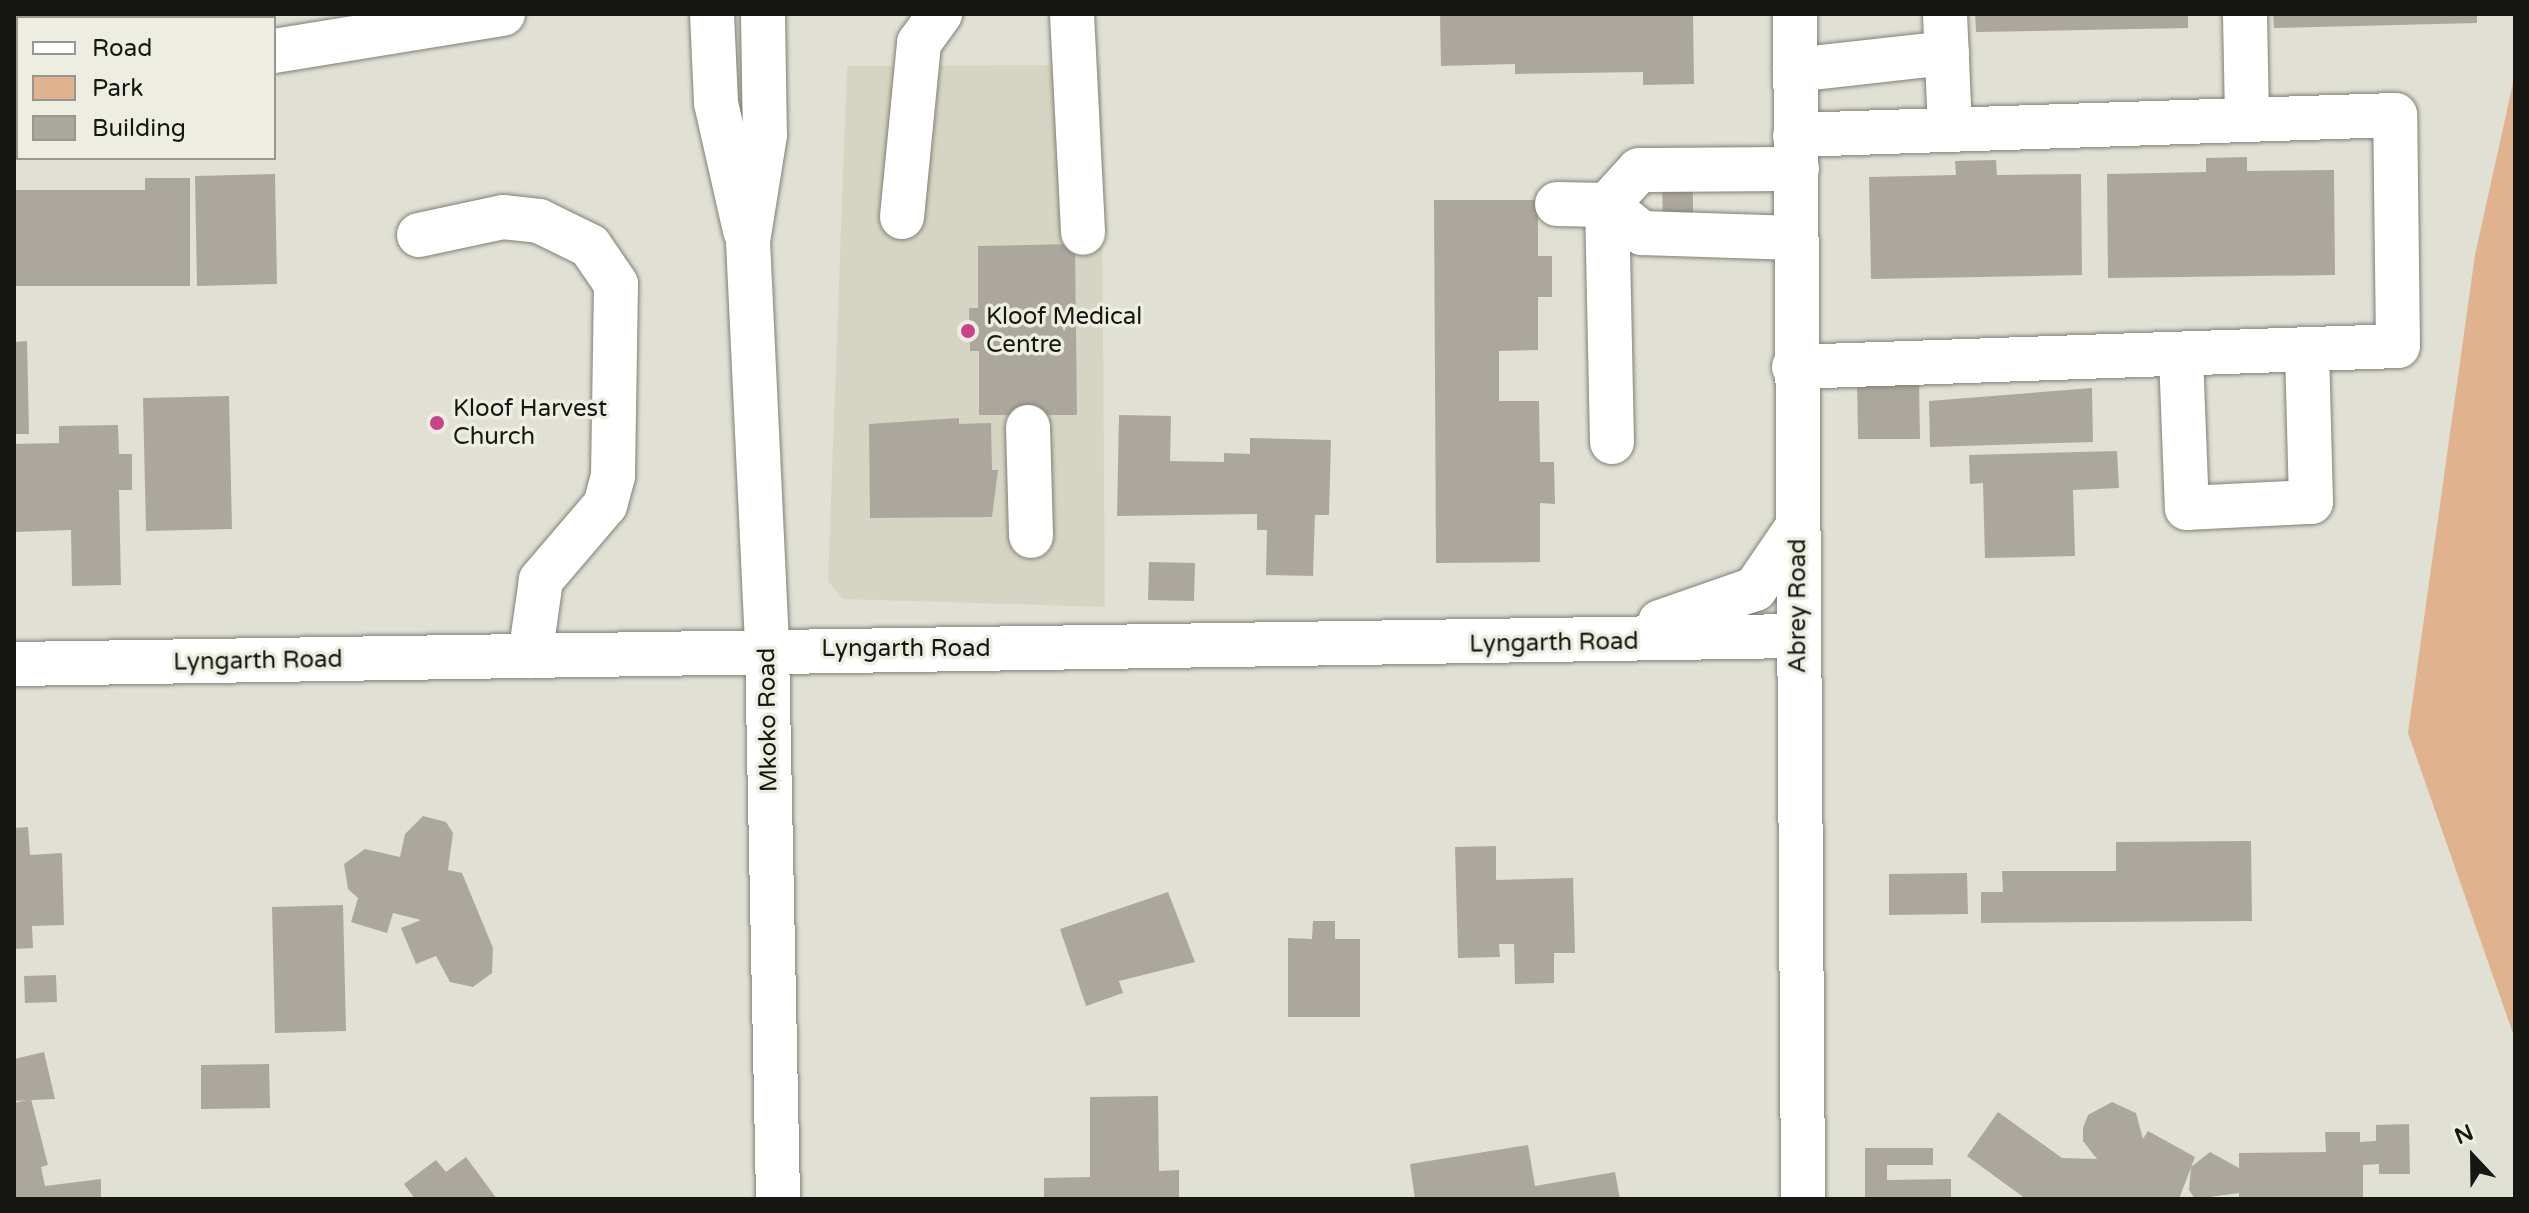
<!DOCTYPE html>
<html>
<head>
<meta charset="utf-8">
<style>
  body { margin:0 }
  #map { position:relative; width:2529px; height:1213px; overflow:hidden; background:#e0e0d5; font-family:"Varela Round",sans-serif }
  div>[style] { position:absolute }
  .built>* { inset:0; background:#d6d5c3 }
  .green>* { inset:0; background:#e0b28e }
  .building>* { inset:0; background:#aca79d }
  .roads { filter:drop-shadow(0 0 2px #808076) drop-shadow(0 0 2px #808076) }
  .minor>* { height:44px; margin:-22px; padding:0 22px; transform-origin:22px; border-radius:22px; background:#fff }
  .dots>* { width:22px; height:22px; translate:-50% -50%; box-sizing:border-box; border:4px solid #edede2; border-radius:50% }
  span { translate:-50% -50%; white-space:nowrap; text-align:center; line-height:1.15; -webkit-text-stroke:7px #edede2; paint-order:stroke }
  .poi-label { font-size:24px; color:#161612 }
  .left { translate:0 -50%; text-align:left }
  .street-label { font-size:24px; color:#161612 }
  .frame { position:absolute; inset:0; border:16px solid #161612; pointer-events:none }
  .legend { position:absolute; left:16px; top:16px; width:260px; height:144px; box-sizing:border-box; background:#edede2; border:2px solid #97978f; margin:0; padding:10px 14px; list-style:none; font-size:24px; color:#161612 }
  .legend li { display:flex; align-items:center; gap:16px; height:40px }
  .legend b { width:40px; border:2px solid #97978f }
  .north { position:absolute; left:2433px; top:1117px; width:80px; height:80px; -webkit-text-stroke:6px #edede2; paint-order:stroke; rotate:338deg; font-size:22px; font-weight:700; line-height:32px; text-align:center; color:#161612 }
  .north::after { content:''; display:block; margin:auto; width:28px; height:36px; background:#161612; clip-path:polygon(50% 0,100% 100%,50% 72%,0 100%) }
</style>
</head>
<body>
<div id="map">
  <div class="built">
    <i style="clip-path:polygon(1101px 65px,1105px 607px,842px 599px,828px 581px,847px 66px)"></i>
  </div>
  <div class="green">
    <i style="clip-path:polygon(2515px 74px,2515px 1039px,2408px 733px,2475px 255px)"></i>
  </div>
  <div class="building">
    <i style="clip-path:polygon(1440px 14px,1693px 14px,1694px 84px,1643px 85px,1643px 72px,1515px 74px,1515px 64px,1441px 66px)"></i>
    <i style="clip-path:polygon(1975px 14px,2188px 14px,2188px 28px,1976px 32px)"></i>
    <i style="clip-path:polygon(2273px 14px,2477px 14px,2477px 23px,2274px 28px)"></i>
    <i style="clip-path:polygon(2247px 157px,2247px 171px,2334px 170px,2335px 275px,2108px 278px,2107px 174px,2206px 172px,2206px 158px)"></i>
    <i style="clip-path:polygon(1996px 160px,1997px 175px,2081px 174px,2082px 275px,1871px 279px,1869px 177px,1956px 175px,1955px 161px)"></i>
    <i style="clip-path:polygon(275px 174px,277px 284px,197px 286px,195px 176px)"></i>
    <i style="clip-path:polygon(145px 178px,190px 178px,190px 286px,14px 286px,14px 190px,145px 190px)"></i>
    <i style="clip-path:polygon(1662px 183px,1693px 183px,1693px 222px,1663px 222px)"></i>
    <i style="clip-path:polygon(1434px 200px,1538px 200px,1538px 256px,1552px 256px,1552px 297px,1538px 297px,1538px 350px,1499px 351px,1499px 401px,1539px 401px,1540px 462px,1554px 462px,1555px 504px,1540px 503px,1540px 562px,1436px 563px)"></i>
    <i style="clip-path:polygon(1075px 244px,1077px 415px,979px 415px,979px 351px,970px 351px,969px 308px,978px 308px,978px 246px)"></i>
    <i style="clip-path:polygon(27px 341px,29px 434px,14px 434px,14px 342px)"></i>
    <i style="clip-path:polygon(1919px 379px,1920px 439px,1858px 439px,1857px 380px)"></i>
    <i style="clip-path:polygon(2092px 388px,2093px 442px,1930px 447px,1929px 401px)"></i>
    <i style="clip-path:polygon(229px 396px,232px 529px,146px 531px,143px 398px)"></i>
    <i style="clip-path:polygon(1119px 415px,1171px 416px,1170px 461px,1224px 462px,1224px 453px,1250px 454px,1250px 438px,1331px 440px,1329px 515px,1315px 515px,1313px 576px,1266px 575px,1267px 530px,1257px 530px,1257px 514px,1117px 516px)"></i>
    <i style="clip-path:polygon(959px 418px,959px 424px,991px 423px,992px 470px,998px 470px,992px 517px,870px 518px,869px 424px)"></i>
    <i style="clip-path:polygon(118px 425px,119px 454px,132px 454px,132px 490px,119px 490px,121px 585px,72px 586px,71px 530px,14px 532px,14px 444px,59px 443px,59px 426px)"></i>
    <i style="clip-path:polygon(2117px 451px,2119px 488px,2073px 490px,2075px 556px,1985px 558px,1983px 483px,1970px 484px,1969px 455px)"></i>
    <i style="clip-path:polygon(1149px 562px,1195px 563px,1194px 601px,1148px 600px)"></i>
    <i style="clip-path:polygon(423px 816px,446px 822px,453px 833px,448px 870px,462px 873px,493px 948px,492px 973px,473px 987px,450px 982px,436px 956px,416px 964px,401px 928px,421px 920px,393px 913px,387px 933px,351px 922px,358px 898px,348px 889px,344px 864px,365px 849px,400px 857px,405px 834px)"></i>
    <i style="clip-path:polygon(28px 827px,30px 855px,62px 853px,64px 925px,32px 926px,33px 948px,14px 949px,14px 828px)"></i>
    <i style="clip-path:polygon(2251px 841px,2252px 921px,1981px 923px,1981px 892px,2003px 892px,2002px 871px,2116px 871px,2116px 842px)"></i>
    <i style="clip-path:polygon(1496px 846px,1496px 880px,1573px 878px,1575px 953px,1554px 953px,1554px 983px,1515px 984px,1514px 944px,1499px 944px,1500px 957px,1458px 958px,1455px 847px)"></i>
    <i style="clip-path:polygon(1967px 873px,1968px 914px,1889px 915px,1889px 874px)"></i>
    <i style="clip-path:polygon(1168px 892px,1195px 962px,1119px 981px,1123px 993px,1086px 1006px,1060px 929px)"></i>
    <i style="clip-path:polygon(343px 905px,346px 1031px,275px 1033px,272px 907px)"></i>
    <i style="clip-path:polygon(1313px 921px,1335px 921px,1335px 939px,1360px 939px,1360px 1017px,1288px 1017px,1288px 938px,1312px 939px)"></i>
    <i style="clip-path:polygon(56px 975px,57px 1002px,25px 1003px,24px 976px)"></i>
    <i style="clip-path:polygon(44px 1052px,55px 1099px,14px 1101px,14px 1059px)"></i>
    <i style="clip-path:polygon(269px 1064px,270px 1108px,201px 1109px,201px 1065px)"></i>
    <i style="clip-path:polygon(1158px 1096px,1159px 1171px,1179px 1170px,1179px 1199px,1044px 1199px,1044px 1178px,1090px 1177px,1090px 1097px)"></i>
    <i style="clip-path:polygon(31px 1099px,48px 1165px,41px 1167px,45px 1186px,101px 1179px,101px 1199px,14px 1199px,14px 1103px)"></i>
    <i style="clip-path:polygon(2112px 1102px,2136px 1113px,2143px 1139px,2148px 1131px,2195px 1157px,2179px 1199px,2026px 1199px,1967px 1156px,1998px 1112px,2062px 1158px,2097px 1159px,2083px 1141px,2083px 1128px,2088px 1115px)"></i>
    <i style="clip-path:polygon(2409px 1124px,2410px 1174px,2379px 1174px,2379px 1164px,2363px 1165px,2363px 1199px,2239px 1199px,2239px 1193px,2195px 1199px,2189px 1190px,2191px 1167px,2210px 1152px,2239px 1168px,2239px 1153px,2326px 1152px,2325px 1132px,2360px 1132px,2360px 1142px,2376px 1141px,2376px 1125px)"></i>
    <i style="clip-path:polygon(1528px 1145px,1535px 1186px,1615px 1172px,1620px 1199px,1415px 1199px,1410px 1164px)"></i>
    <i style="clip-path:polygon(1865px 1148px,1933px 1148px,1933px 1165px,1887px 1165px,1887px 1180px,1951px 1179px,1951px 1199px,1865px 1199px)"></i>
    <i style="clip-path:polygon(466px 1157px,497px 1199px,415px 1199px,404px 1184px,436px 1160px,446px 1172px)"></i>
  </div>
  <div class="roads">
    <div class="minor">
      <i style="left:712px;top:14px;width:89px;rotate:87.4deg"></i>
      <i style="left:716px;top:103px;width:131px;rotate:77.2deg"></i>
      <i style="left:763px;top:14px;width:121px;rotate:89.1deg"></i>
      <i style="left:765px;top:135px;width:107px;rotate:99.1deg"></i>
      <i style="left:748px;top:241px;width:409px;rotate:87.3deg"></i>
      <i style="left:767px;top:650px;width:549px;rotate:88.85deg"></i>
      <i style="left:1072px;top:14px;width:219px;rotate:87.1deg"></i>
      <i style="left:1795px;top:14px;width:1185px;rotate:89.61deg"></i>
      <i style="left:1945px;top:14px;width:115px;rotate:87.5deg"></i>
      <i style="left:2245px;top:14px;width:105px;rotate:88.9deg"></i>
      <i style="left:274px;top:51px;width:232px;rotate:-9.2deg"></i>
      <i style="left:1795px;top:70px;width:153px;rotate:-6.4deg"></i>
      <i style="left:14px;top:92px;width:4px;rotate:-14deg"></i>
      <i style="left:1557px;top:204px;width:50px;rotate:1.1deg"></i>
      <i style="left:1607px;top:205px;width:45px;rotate:38.7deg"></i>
      <i style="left:1642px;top:233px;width:154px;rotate:1.9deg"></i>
      <i style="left:902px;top:217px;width:175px;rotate:-84.4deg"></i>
      <i style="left:919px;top:43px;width:36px;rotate:-54deg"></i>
      <i style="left:419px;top:235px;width:86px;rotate:-12.1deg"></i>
      <i style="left:503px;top:217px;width:36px;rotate:6deg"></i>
      <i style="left:539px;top:221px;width:57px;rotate:26.1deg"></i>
      <i style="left:590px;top:246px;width:46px;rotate:55.6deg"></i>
      <i style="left:616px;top:284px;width:192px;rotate:90.9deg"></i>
      <i style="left:613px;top:476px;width:30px;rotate:105deg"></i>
      <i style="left:605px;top:505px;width:99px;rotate:130.5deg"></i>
      <i style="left:541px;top:580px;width:77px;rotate:98.2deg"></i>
      <i style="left:2181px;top:355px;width:153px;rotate:87.8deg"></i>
      <i style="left:2187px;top:508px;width:124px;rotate:-2.8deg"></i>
      <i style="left:2311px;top:502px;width:152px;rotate:-91.5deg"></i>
      <i style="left:1794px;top:367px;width:604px;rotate:-1.99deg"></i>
      <i style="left:2398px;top:346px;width:231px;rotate:-90.7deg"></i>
      <i style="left:2395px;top:115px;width:600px;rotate:178.09deg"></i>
      <i style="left:1028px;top:427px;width:109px;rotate:88.4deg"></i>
      <i style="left:1612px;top:442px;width:237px;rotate:-91.2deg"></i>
      <i style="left:1607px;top:205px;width:47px;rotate:-47.6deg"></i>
      <i style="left:1639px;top:170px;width:158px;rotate:-0.4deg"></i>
      <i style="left:1660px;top:622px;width:101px;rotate:-19.2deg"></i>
      <i style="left:1755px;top:589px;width:73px;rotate:-55.7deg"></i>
      <i style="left:14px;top:664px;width:1784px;rotate:-0.9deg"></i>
    </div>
  </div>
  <div class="dots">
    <i style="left:968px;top:331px;background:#c7448b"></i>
    <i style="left:437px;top:423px;background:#c7448b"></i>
  </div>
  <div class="poi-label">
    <span class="left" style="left:986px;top:331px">Kloof Medical<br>Centre</span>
    <span class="left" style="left:453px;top:423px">Kloof Harvest<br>Church</span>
  </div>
  <div class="street-label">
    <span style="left:1798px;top:606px;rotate:-90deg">Abrey Road</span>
    <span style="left:1554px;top:643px;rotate:-1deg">Lyngarth Road</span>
    <span style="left:906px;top:649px">Lyngarth Road</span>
    <span style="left:258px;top:661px;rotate:-1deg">Lyngarth Road</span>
    <span style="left:768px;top:720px;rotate:-91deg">Mkoko Road</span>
  </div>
  <div class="frame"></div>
  <ul class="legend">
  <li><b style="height:10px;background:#fff"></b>Road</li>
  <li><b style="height:22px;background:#e0b28e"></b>Park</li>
  <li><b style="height:22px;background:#aca79d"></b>Building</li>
  </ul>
  <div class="north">N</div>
</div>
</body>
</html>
